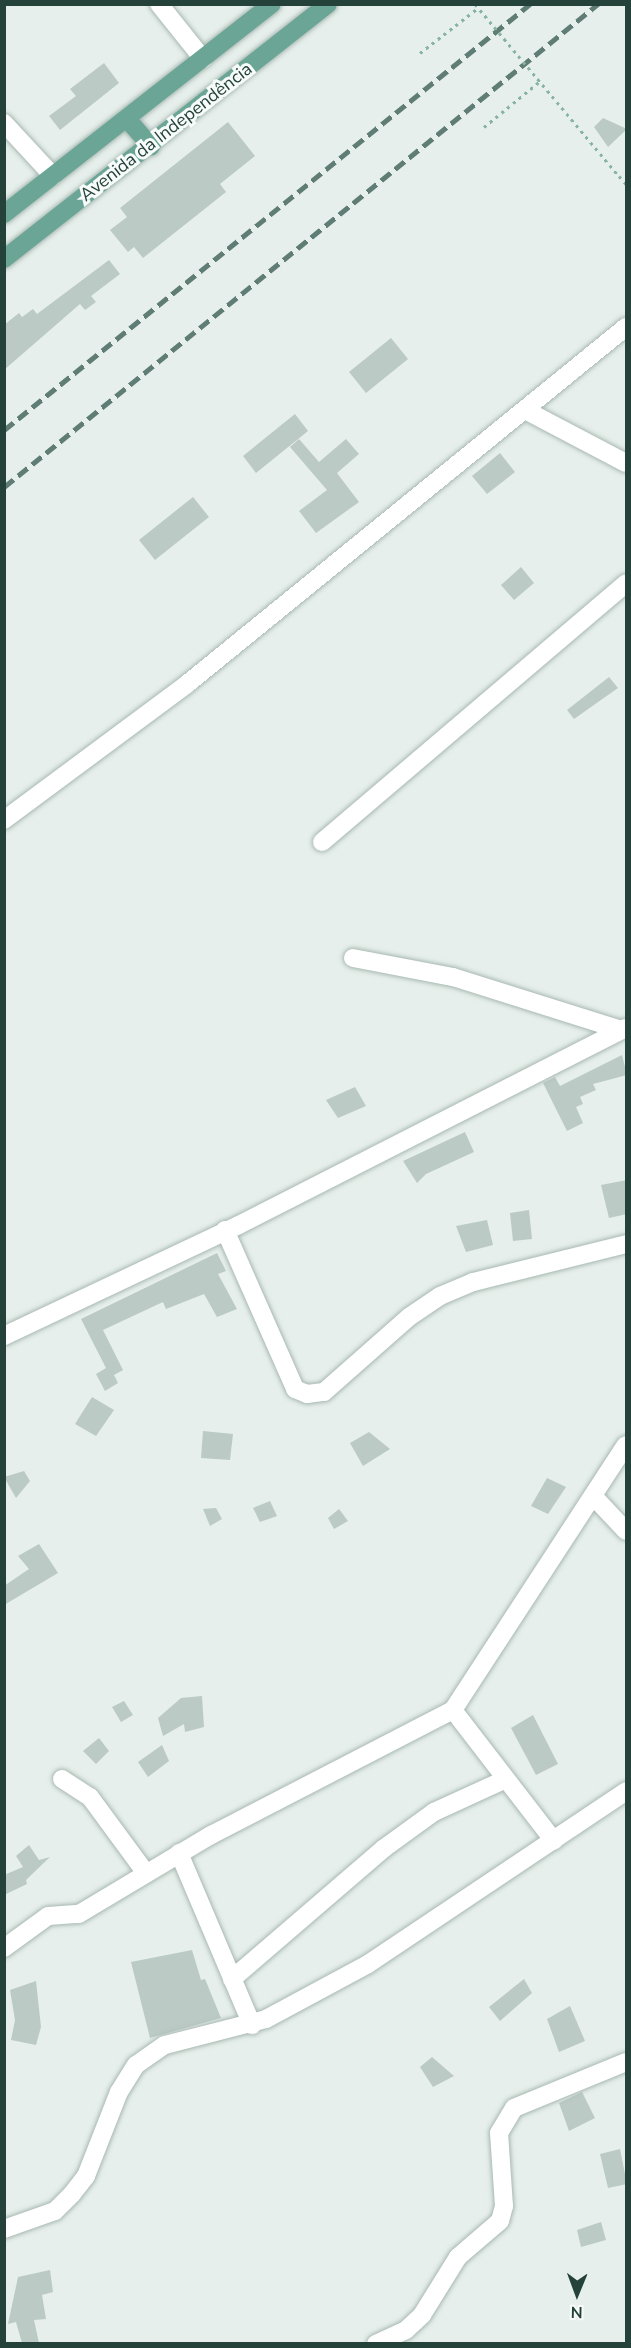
<!DOCTYPE html>
<html>
<head>
<meta charset="utf-8">
<style>
  body { margin:0 }
  #map { position:relative; width:631px; height:2348px; overflow:hidden; background:#e6efeb; font-family:"Nunito Sans",sans-serif }
  div>[style] { position:absolute }
  .building>* { inset:0; background:#bbcac4 }
  .path>* { height:3px; margin-top:-1.5px; transform-origin:0; background:repeating-linear-gradient(90deg,#86b3a5 0 3px,transparent 0 7.5px) }
  .roads { filter:drop-shadow(0 0 2px #a8b8b2) drop-shadow(0 0 2px #a8b8b2) }
  .street>* { height:18px; margin:-9px; padding:0 9px; transform-origin:9px; border-radius:9px; background:#fff }
  .secondary>* { height:18px; margin:-9px; padding:0 9px; transform-origin:9px; border-radius:9px; background:#fff }
  .primary>* { height:18px; margin:-9px; padding:0 9px; transform-origin:9px; border-radius:9px; background:#6aa596 }
  .rail>* { height:4.5px; margin-top:-2.25px; transform-origin:0; background:repeating-linear-gradient(90deg,#5f7d75 0 12px,transparent 0 18px) }
  .path-bridge>* { height:3px; margin-top:-1.5px; transform-origin:0; background:repeating-linear-gradient(90deg,#86b3a5 0 3px,transparent 0 7.5px) }
  span { translate:-50% -50%; white-space:nowrap; text-align:center; line-height:1.15; -webkit-text-stroke:6px #f7fbf9; paint-order:stroke }
  .street-label { font-size:18px; color:#24423a }
  .frame { position:absolute; inset:0; border:6px solid #24423a; pointer-events:none }
  .north { position:absolute; left:547px; top:2264px; width:60px; height:60px; -webkit-text-stroke:4px #f7fbf9; paint-order:stroke; rotate:181deg; font-size:16px; font-weight:700; line-height:24px; text-align:center; color:#24423a }
  .north::after { content:''; display:block; margin:auto; width:21px; height:27px; background:#24423a; clip-path:polygon(50% 0,100% 100%,50% 72%,0 100%) }
</style>
</head>
<body>
<div id="map">
  <div class="building">
    <i style="clip-path:polygon(104px 63px,119px 83px,60px 130px,49px 116px,76px 96px,70px 89px)"></i>
    <i style="clip-path:polygon(603px 118px,627px 129px,608px 147px,594px 127px)"></i>
    <i style="clip-path:polygon(228px 122px,255px 156px,220px 184px,226px 192px,143px 258px,134px 247px,128px 252px,110px 230px,127px 217px,120px 208px)"></i>
    <i style="clip-path:polygon(109px 260px,120px 274px,91px 296px,96px 302px,85px 310px,80px 304px,4px 370px,4px 325px,19px 313px,22px 317px,33px 309px,37px 314px)"></i>
    <i style="clip-path:polygon(391px 338px,408px 359px,366px 393px,349px 372px)"></i>
    <i style="clip-path:polygon(295px 414px,308px 431px,256px 473px,243px 456px)"></i>
    <i style="clip-path:polygon(299px 439px,319px 462px,346px 439px,359px 454px,337px 473px,359px 502px,316px 533px,299px 511px,327px 490px,290px 447px)"></i>
    <i style="clip-path:polygon(500px 453px,515px 472px,487px 494px,472px 476px)"></i>
    <i style="clip-path:polygon(193px 497px,209px 517px,155px 560px,139px 540px)"></i>
    <i style="clip-path:polygon(521px 567px,534px 583px,514px 600px,501px 585px)"></i>
    <i style="clip-path:polygon(609px 677px,618px 688px,574px 719px,567px 710px)"></i>
    <i style="clip-path:polygon(622px 1055px,627px 1075px,593px 1084px,596px 1090px,580px 1097px,583px 1104px,576px 1107px,583px 1123px,567px 1131px,543px 1083px,555px 1077px,560px 1086px)"></i>
    <i style="clip-path:polygon(355px 1087px,366px 1106px,338px 1118px,326px 1100px)"></i>
    <i style="clip-path:polygon(465px 1132px,474px 1152px,426px 1174px,417px 1183px,403px 1161px)"></i>
    <i style="clip-path:polygon(627px 1180px,627px 1214px,609px 1218px,601px 1185px)"></i>
    <i style="clip-path:polygon(529px 1210px,532px 1239px,513px 1241px,510px 1213px)"></i>
    <i style="clip-path:polygon(487px 1220px,493px 1245px,466px 1252px,456px 1226px)"></i>
    <i style="clip-path:polygon(217px 1253px,226px 1271px,218px 1274px,237px 1309px,217px 1317px,204px 1294px,166px 1309px,163px 1302px,103px 1330px,123px 1370px,114px 1375px,118px 1383px,105px 1391px,96px 1374px,106px 1368px,81px 1319px)"></i>
    <i style="clip-path:polygon(92px 1397px,114px 1410px,96px 1436px,75px 1424px)"></i>
    <i style="clip-path:polygon(203px 1431px,233px 1434px,230px 1460px,201px 1458px)"></i>
    <i style="clip-path:polygon(369px 1432px,390px 1449px,363px 1466px,350px 1443px)"></i>
    <i style="clip-path:polygon(24px 1471px,30px 1481px,16px 1498px,4px 1477px)"></i>
    <i style="clip-path:polygon(547px 1478px,566px 1487px,548px 1514px,531px 1506px)"></i>
    <i style="clip-path:polygon(270px 1501px,277px 1516px,260px 1522px,253px 1508px)"></i>
    <i style="clip-path:polygon(216px 1508px,222px 1519px,210px 1526px,203px 1509px)"></i>
    <i style="clip-path:polygon(339px 1509px,348px 1521px,334px 1529px,328px 1518px)"></i>
    <i style="clip-path:polygon(39px 1544px,58px 1573px,4px 1605px,4px 1586px,29px 1569px,18px 1556px)"></i>
    <i style="clip-path:polygon(202px 1696px,204px 1727px,185px 1732px,184px 1724px,163px 1736px,158px 1718px,181px 1698px)"></i>
    <i style="clip-path:polygon(124px 1701px,133px 1715px,121px 1722px,112px 1707px)"></i>
    <i style="clip-path:polygon(533px 1715px,558px 1764px,536px 1775px,511px 1728px)"></i>
    <i style="clip-path:polygon(99px 1738px,109px 1751px,96px 1764px,83px 1751px)"></i>
    <i style="clip-path:polygon(162px 1745px,169px 1761px,148px 1777px,138px 1762px)"></i>
    <i style="clip-path:polygon(29px 1845px,39px 1860px,50px 1857px,26px 1880px,27px 1884px,4px 1895px,4px 1875px,23px 1867px,16px 1856px)"></i>
    <i style="clip-path:polygon(192px 1950px,201px 1980px,205px 1979px,221px 2018px,150px 2038px,131px 1962px)"></i>
    <i style="clip-path:polygon(524px 1979px,532px 1993px,500px 2021px,489px 2007px)"></i>
    <i style="clip-path:polygon(36px 1981px,41px 2027px,36px 2045px,11px 2040px,15px 2020px,10px 1990px)"></i>
    <i style="clip-path:polygon(570px 2006px,585px 2041px,559px 2052px,547px 2019px)"></i>
    <i style="clip-path:polygon(432px 2057px,454px 2076px,433px 2087px,420px 2067px)"></i>
    <i style="clip-path:polygon(582px 2092px,595px 2118px,569px 2131px,559px 2103px)"></i>
    <i style="clip-path:polygon(620px 2149px,627px 2184px,608px 2188px,600px 2154px)"></i>
    <i style="clip-path:polygon(601px 2222px,606px 2240px,581px 2247px,577px 2230px)"></i>
    <i style="clip-path:polygon(50px 2270px,53px 2292px,42px 2295px,46px 2319px,34px 2320px,39px 2343px,22px 2343px,16px 2322px,8px 2324px,18px 2277px)"></i>
  </div>
  <div class="path">
    <i style="left:420px;top:53px;width:73px;rotate:-37.8deg"></i>
    <i style="left:484px;top:127px;width:71px;rotate:-39.3deg"></i>
    <i style="left:619px;top:176px;width:11px;rotate:49deg"></i>
  </div>
  <div class="roads">
    <div class="street">
      <i style="left:159px;top:4px;width:70px;rotate:51.3deg"></i>
      <i style="left:4px;top:123px;width:72px;rotate:47.2deg"></i>
      <i style="left:525px;top:410px;width:114px;rotate:27.7deg"></i>
      <i style="left:322px;top:842px;width:399px;rotate:-40.4deg"></i>
      <i style="left:353px;top:958px;width:102px;rotate:10.8deg"></i>
      <i style="left:453px;top:977px;width:176px;rotate:17.5deg"></i>
      <i style="left:225px;top:1230px;width:174px;rotate:66.2deg"></i>
      <i style="left:295px;top:1389px;width:13px;rotate:23deg"></i>
      <i style="left:307px;top:1394px;width:17px;rotate:-7deg"></i>
      <i style="left:324px;top:1392px;width:113px;rotate:-41.4deg"></i>
      <i style="left:409px;top:1317px;width:37px;rotate:-34deg"></i>
      <i style="left:440px;top:1296px;width:36px;rotate:-23deg"></i>
      <i style="left:473px;top:1282px;width:158px;rotate:-13.9deg"></i>
      <i style="left:4px;top:1336px;width:260px;rotate:-25.3deg"></i>
      <i style="left:239px;top:1225px;width:434px;rotate:-27deg"></i>
      <i style="left:595px;top:1498px;width:45px;rotate:46.8deg"></i>
      <i style="left:453px;top:1710px;width:165px;rotate:52.4deg"></i>
      <i style="left:62px;top:1779px;width:33px;rotate:33deg"></i>
      <i style="left:90px;top:1797px;width:93px;rotate:53.7deg"></i>
      <i style="left:179px;top:1853px;width:187px;rotate:67deg"></i>
      <i style="left:4px;top:1948px;width:54px;rotate:-36deg"></i>
      <i style="left:48px;top:1916px;width:31px;rotate:-4deg"></i>
      <i style="left:79px;top:1914px;width:154px;rotate:-30.9deg"></i>
      <i style="left:211px;top:1835px;width:272px;rotate:-27.3deg"></i>
      <i style="left:453px;top:1710px;width:316px;rotate:-56.9deg"></i>
      <i style="left:232px;top:1979px;width:199px;rotate:-40.7deg"></i>
      <i style="left:383px;top:1849px;width:63px;rotate:-36deg"></i>
      <i style="left:434px;top:1812px;width:79px;rotate:-24.6deg"></i>
      <i style="left:4px;top:2229px;width:54px;rotate:-19.4deg"></i>
      <i style="left:55px;top:2211px;width:24px;rotate:-45deg"></i>
      <i style="left:72px;top:2194px;width:23px;rotate:-52deg"></i>
      <i style="left:86px;top:2176px;width:90px;rotate:-68.6deg"></i>
      <i style="left:119px;top:2092px;width:32px;rotate:-58deg"></i>
      <i style="left:136px;top:2065px;width:35px;rotate:-35deg"></i>
      <i style="left:165px;top:2045px;width:104px;rotate:-14.4deg"></i>
      <i style="left:266px;top:2019px;width:116px;rotate:-28.3deg"></i>
      <i style="left:368px;top:1964px;width:311px;rotate:-33.8deg"></i>
      <i style="left:376px;top:2344px;width:33px;rotate:-25deg"></i>
      <i style="left:406px;top:2330px;width:22px;rotate:-43deg"></i>
      <i style="left:422px;top:2315px;width:68px;rotate:-58.2deg"></i>
      <i style="left:458px;top:2257px;width:55px;rotate:-40.6deg"></i>
      <i style="left:500px;top:2221px;width:16px;rotate:-75deg"></i>
      <i style="left:504px;top:2206px;width:73px;rotate:-93.9deg"></i>
      <i style="left:499px;top:2133px;width:29px;rotate:-59deg"></i>
      <i style="left:514px;top:2108px;width:121px;rotate:-22.3deg"></i>
    </div>
    <div class="secondary">
      <i style="left:4px;top:820px;width:228px;rotate:-36.6deg"></i>
      <i style="left:187px;top:684px;width:566px;rotate:-39.12deg"></i>
    </div>
    <div class="primary">
      <i style="left:128px;top:120px;width:35px;rotate:49deg"></i>
      <i style="left:4px;top:214px;width:340px;rotate:-38.1deg"></i>
      <i style="left:4px;top:259px;width:412px;rotate:-38.2deg"></i>
    </div>
  </div>
  <div class="rail">
    <i style="left:4px;top:430px;width:677px;rotate:-39deg"></i>
    <i style="left:4px;top:487px;width:766px;rotate:-39.12deg"></i>
  </div>
  <div class="path-bridge">
    <i style="left:475px;top:4px;width:224px;rotate:50.1deg"></i>
  </div>
  <div class="street-label">
    <span style="left:166px;top:132px;rotate:-38deg">Avenida da Independência</span>
  </div>
  <div class="frame"></div>
  <div class="north">N</div>
</div>
</body>
</html>
